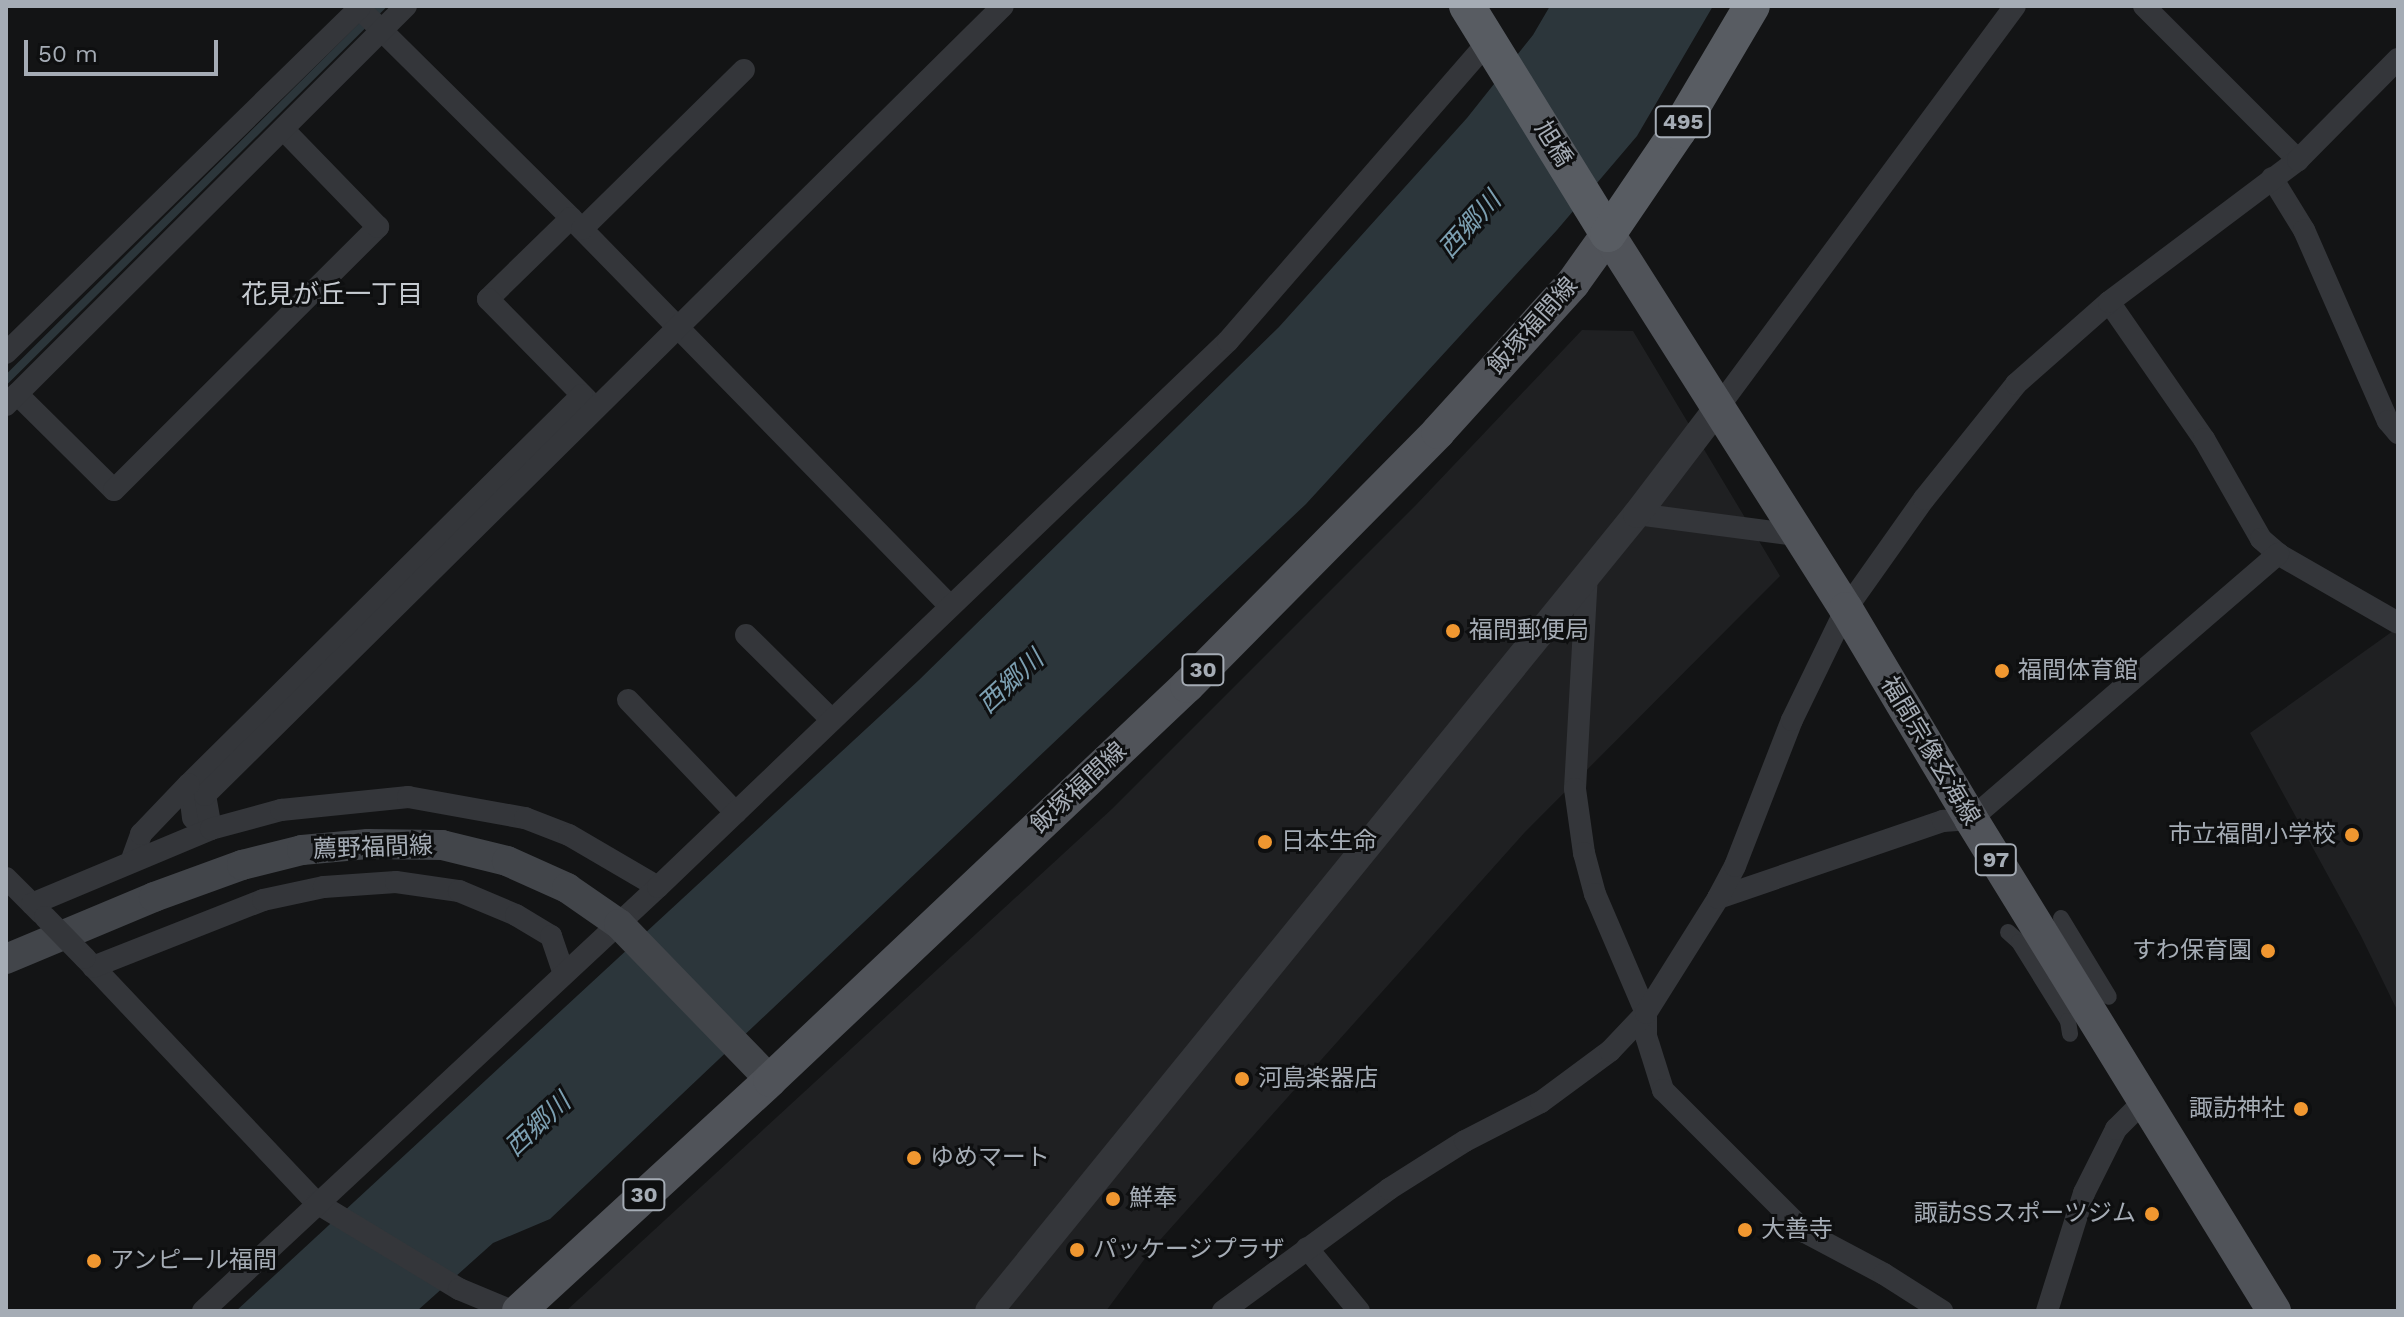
<!DOCTYPE html>
<html>
<head>
<meta charset="utf-8">
<style>
  body { margin:0 }
  #map { position:relative; width:2404px; height:1317px; overflow:hidden; background:#131415; font-family:"Work Sans","Noto Sans JP",sans-serif }
  div>[style] { position:absolute }
  .built>* { inset:0; background:#1f2022 }
  .water>* { inset:0; background:#2c363b }
  .stream>* { height:8px; margin:-4px; padding:0 4px; transform-origin:4px; border-radius:4px; background:#2c363b }
  .pedestrian>* { height:16px; margin:-8px; padding:0 8px; transform-origin:8px; border-radius:8px; background:#34363a }
  .minor>* { height:22px; margin:-11px; padding:0 11px; transform-origin:11px; border-radius:11px; background:#34363a }
  .tertiary>* { height:28px; margin:-14px; padding:0 14px; transform-origin:14px; border-radius:14px; background:#34363a }
  .secondary>* { height:30px; margin:-15px; padding:0 15px; transform-origin:15px; border-radius:15px; background:#42454a }
  .primary>* { height:34px; margin:-17px; padding:0 17px; transform-origin:17px; border-radius:17px; background:#505359 }
  .trunk>* { height:36px; margin:-18px; padding:0 18px; transform-origin:18px; border-radius:18px; background:#585c62 }
  .minor-bridge>* { height:22px; margin:-11px; padding:0 11px; transform-origin:11px; border-radius:11px; background:#34363a }
  .dots>* { width:22px; height:22px; translate:-50% -50%; box-sizing:border-box; border:4px solid #0e0f10; border-radius:50% }
  span { translate:-50% -50%; white-space:nowrap; text-align:center; line-height:1.15; -webkit-text-stroke:6px #0e0f10; paint-order:stroke }
  .shield-label span { padding:2px 6px; background:#0e0f10; border:2px solid; border-radius:6px; -webkit-text-stroke-width:0 }
  .shield-label { font-size:22px; color:#a5acb5; font-weight:700 }
  .street-label { font-size:24px; color:#a5acb5 }
  .poi-label { font-size:24px; color:#a5acb5 }
  .left { translate:0 -50%; text-align:left }
  .right { translate:-100% -50%; text-align:right }
  .water-label { font-size:26px; color:#7c9fb1; font-style:italic }
  .neighbourhood-label { font-size:26px; color:#c6cbd1 }
  .frame { position:absolute; inset:0; border:8px solid #a5acb5; pointer-events:none }
  .scale { position:absolute; left:24px; top:40px; width:194px; height:36px; box-sizing:border-box; border:4px solid #a5acb5; border-top:0; padding-left:10px; font-size:24px; line-height:28px; white-space:nowrap; color:#a5acb5; -webkit-text-stroke:6px #0e0f10; paint-order:stroke }
</style>
</head>
<body>
<div id="map">
  <div class="built">
    <i style="clip-path:polygon(1582px 330px,1633px 331px,1780px 576px,1525px 832px,1152px 1249px,1106px 1311px,566px 1311px,1113px 808px,1415px 506px)"></i>
    <i style="clip-path:polygon(2393px 631px,2398px 633px,2398px 1012px,2361px 936px,2250px 733px)"></i>
  </div>
  <div class="water">
    <i style="clip-path:polygon(1550px 6px,1713px 6px,1637px 136px,1557px 230px,1306px 504px,550px 1219px,493px 1243px,417px 1311px,236px 1311px,919px 680px,1279px 327px,1467px 118px,1533px 35px)"></i>
  </div>
  <div class="stream">
    <i style="left:6px;top:380px;width:530px;rotate:-44.85deg"></i>
  </div>
  <div class="pedestrian">
    <i style="left:2061px;top:918px;width:92px;rotate:58.7deg"></i>
    <i style="left:2008px;top:932px;width:15px;rotate:42deg"></i>
    <i style="left:2019px;top:942px;width:93px;rotate:58.2deg"></i>
    <i style="left:2068px;top:1021px;width:13px;rotate:81deg"></i>
  </div>
  <div class="minor">
    <i style="left:357px;top:6px;width:301px;rotate:44.7deg"></i>
    <i style="left:571px;top:218px;width:542px;rotate:45.67deg"></i>
    <i style="left:2144px;top:6px;width:218px;rotate:45deg"></i>
    <i style="left:2272px;top:178px;width:61px;rotate:58.4deg"></i>
    <i style="left:2304px;top:230px;width:209px;rotate:66.3deg"></i>
    <i style="left:2388px;top:421px;width:16px;rotate:50deg"></i>
    <i style="left:571px;top:218px;width:116px;rotate:135.7deg"></i>
    <i style="left:488px;top:299px;width:148px;rotate:45.5deg"></i>
    <i style="left:582px;top:229px;width:227px;rotate:-44.5deg"></i>
    <i style="left:2109px;top:302px;width:167px;rotate:55.3deg"></i>
    <i style="left:2204px;top:439px;width:115px;rotate:60.3deg"></i>
    <i style="left:2261px;top:539px;width:23px;rotate:41deg"></i>
    <i style="left:2278px;top:554px;width:138px;rotate:29.9deg"></i>
    <i style="left:6px;top:353px;width:494px;rotate:-44.3deg"></i>
    <i style="left:17px;top:394px;width:136px;rotate:44.7deg"></i>
    <i style="left:114px;top:490px;width:373px;rotate:-44.9deg"></i>
    <i style="left:378px;top:227px;width:136px;rotate:-134.1deg"></i>
    <i style="left:6px;top:405px;width:565px;rotate:-44.93deg"></i>
    <i style="left:1717px;top:409px;width:501px;rotate:-53.52deg"></i>
    <i style="left:1637px;top:514px;width:161px;rotate:7.5deg"></i>
    <i style="left:1587px;top:574px;width:215px;rotate:93.2deg"></i>
    <i style="left:1575px;top:789px;width:65px;rotate:82deg"></i>
    <i style="left:1584px;top:853px;width:42px;rotate:75deg"></i>
    <i style="left:1595px;top:894px;width:129px;rotate:66.8deg"></i>
    <i style="left:1646px;top:1013px;width:23px;rotate:90deg"></i>
    <i style="left:1646px;top:1036px;width:57px;rotate:72.5deg"></i>
    <i style="left:1663px;top:1090px;width:201px;rotate:45deg"></i>
    <i style="left:1805px;top:1232px;width:89px;rotate:28deg"></i>
    <i style="left:1884px;top:1274px;width:69px;rotate:32.5deg"></i>
    <i style="left:746px;top:635px;width:121px;rotate:44.7deg"></i>
    <i style="left:628px;top:700px;width:156px;rotate:46.3deg"></i>
    <i style="left:193px;top:818px;width:34px;rotate:-97deg"></i>
    <i style="left:189px;top:784px;width:553px;rotate:-44.71deg"></i>
    <i style="left:211px;top:829px;width:35px;rotate:-100deg"></i>
    <i style="left:205px;top:795px;width:1122px;rotate:-44.68deg"></i>
    <i style="left:131px;top:862px;width:30px;rotate:-70deg"></i>
    <i style="left:141px;top:834px;width:69px;rotate:-46.2deg"></i>
    <i style="left:6px;top:878px;width:49px;rotate:45deg"></i>
    <i style="left:1718px;top:898px;width:238px;rotate:-18.9deg"></i>
    <i style="left:1943px;top:821px;width:28px;rotate:-4deg"></i>
    <i style="left:1971px;top:819px;width:406px;rotate:-40.8deg"></i>
    <i style="left:32px;top:904px;width:194px;rotate:-22.7deg"></i>
    <i style="left:211px;top:829px;width:73px;rotate:-15.2deg"></i>
    <i style="left:281px;top:810px;width:128px;rotate:-5.8deg"></i>
    <i style="left:408px;top:797px;width:119px;rotate:10.2deg"></i>
    <i style="left:525px;top:818px;width:47px;rotate:21.1deg"></i>
    <i style="left:569px;top:835px;width:103px;rotate:30.3deg"></i>
    <i style="left:85px;top:958px;width:337px;rotate:46.6deg"></i>
    <i style="left:317px;top:1203px;width:166px;rotate:31.2deg"></i>
    <i style="left:459px;top:1289px;width:57px;rotate:22.5deg"></i>
    <i style="left:93px;top:967px;width:183px;rotate:-21.5deg"></i>
    <i style="left:263px;top:900px;width:62px;rotate:-12deg"></i>
    <i style="left:324px;top:887px;width:72px;rotate:-4deg"></i>
    <i style="left:396px;top:882px;width:64px;rotate:8.1deg"></i>
    <i style="left:459px;top:891px;width:62px;rotate:22.8deg"></i>
    <i style="left:516px;top:915px;width:41px;rotate:31deg"></i>
    <i style="left:551px;top:936px;width:40px;rotate:71.1deg"></i>
    <i style="left:1307px;top:1248px;width:82px;rotate:50.5deg"></i>
    <i style="left:203px;top:1311px;width:622px;rotate:-42.98deg"></i>
    <i style="left:658px;top:887px;width:789px;rotate:-43.77deg"></i>
    <i style="left:1228px;top:341px;width:398px;rotate:-49deg"></i>
    <i style="left:1223px;top:1311px;width:206px;rotate:-36.3deg"></i>
    <i style="left:1389px;top:1189px;width:90px;rotate:-32.3deg"></i>
    <i style="left:1465px;top:1141px;width:85px;rotate:-27.2deg"></i>
    <i style="left:1541px;top:1102px;width:86px;rotate:-36.5deg"></i>
    <i style="left:1610px;top:1051px;width:52px;rotate:-46.5deg"></i>
    <i style="left:1646px;top:1013px;width:136px;rotate:-57.9deg"></i>
    <i style="left:1718px;top:898px;width:36px;rotate:-62deg"></i>
    <i style="left:1735px;top:866px;width:157px;rotate:-68.7deg"></i>
    <i style="left:1792px;top:720px;width:123px;rotate:-64.1deg"></i>
    <i style="left:1846px;top:609px;width:135px;rotate:-54.7deg"></i>
    <i style="left:1924px;top:499px;width:147px;rotate:-51.3deg"></i>
    <i style="left:2016px;top:384px;width:124px;rotate:-41.4deg"></i>
    <i style="left:2109px;top:302px;width:236px;rotate:-36.9deg"></i>
    <i style="left:2298px;top:160px;width:142px;rotate:-45.3deg"></i>
    <i style="left:2047px;top:1311px;width:124px;rotate:-72.6deg"></i>
    <i style="left:2084px;top:1193px;width:72px;rotate:-63.4deg"></i>
    <i style="left:2116px;top:1129px;width:40px;rotate:-45deg"></i>
  </div>
  <div class="tertiary">
    <i style="left:989px;top:1311px;width:1027px;rotate:-50.89deg"></i>
    <i style="left:1637px;top:514px;width:132px;rotate:-52.7deg"></i>
  </div>
  <div class="secondary">
    <i style="left:6px;top:959px;width:160px;rotate:-22.7deg"></i>
    <i style="left:154px;top:897px;width:94px;rotate:-20deg"></i>
    <i style="left:242px;top:865px;width:62px;rotate:-14deg"></i>
    <i style="left:302px;top:850px;width:66px;rotate:-5.2deg"></i>
    <i style="left:368px;top:844px;width:74px;rotate:0.8deg"></i>
    <i style="left:442px;top:845px;width:67px;rotate:13.8deg"></i>
    <i style="left:507px;top:861px;width:66px;rotate:24.2deg"></i>
    <i style="left:567px;top:888px;width:63px;rotate:34.7deg"></i>
    <i style="left:619px;top:924px;width:217px;rotate:45.9deg"></i>
  </div>
  <div class="primary">
    <i style="left:519px;top:1311px;width:341px;rotate:-42.6deg"></i>
    <i style="left:770px;top:1080px;width:574px;rotate:-43.38deg"></i>
    <i style="left:1187px;top:686px;width:357px;rotate:-45.3deg"></i>
    <i style="left:1438px;top:432px;width:201px;rotate:-47.8deg"></i>
    <i style="left:1573px;top:283px;width:60px;rotate:-54.5deg"></i>
    <i style="left:1608px;top:234px;width:444px;rotate:57.6deg"></i>
    <i style="left:1846px;top:609px;width:244px;rotate:59.2deg"></i>
    <i style="left:1971px;top:819px;width:578px;rotate:58.37deg"></i>
  </div>
  <div class="trunk">
    <i style="left:1467px;top:6px;width:268px;rotate:58.3deg"></i>
    <i style="left:1608px;top:234px;width:125px;rotate:-55.8deg"></i>
    <i style="left:1678px;top:131px;width:145px;rotate:-59.4deg"></i>
  </div>
  <div class="minor-bridge">
    <i style="left:45px;top:917px;width:57px;rotate:45.7deg"></i>
  </div>
  <div class="dots">
    <i style="left:1453px;top:631px;background:#f09730"></i>
    <i style="left:2002px;top:671px;background:#f09730"></i>
    <i style="left:2352px;top:835px;background:#f09730"></i>
    <i style="left:1265px;top:842px;background:#f09730"></i>
    <i style="left:2268px;top:951px;background:#f09730"></i>
    <i style="left:1242px;top:1079px;background:#f09730"></i>
    <i style="left:2301px;top:1109px;background:#f09730"></i>
    <i style="left:914px;top:1158px;background:#f09730"></i>
    <i style="left:1113px;top:1199px;background:#f09730"></i>
    <i style="left:2152px;top:1214px;background:#f09730"></i>
    <i style="left:1745px;top:1230px;background:#f09730"></i>
    <i style="left:1077px;top:1250px;background:#f09730"></i>
    <i style="left:94px;top:1261px;background:#f09730"></i>
  </div>
  <div class="shield-label">
    <span style="left:1683px;top:122px">495</span>
    <span style="left:1203px;top:670px">30</span>
    <span style="left:1996px;top:860px">97</span>
    <span style="left:644px;top:1195px">30</span>
  </div>
  <div class="street-label">
    <span style="left:1553px;top:144px;rotate:58deg">旭橋</span>
    <span style="left:1533px;top:326px;rotate:-48deg">飯塚福間線</span>
    <span style="left:1930px;top:751px;rotate:59deg">福間宗像玄海線</span>
    <span style="left:1079px;top:788px;rotate:-43deg">飯塚福間線</span>
    <span style="left:373px;top:848px;rotate:-2deg">薦野福間線</span>
  </div>
  <div class="poi-label">
    <span class="left" style="left:1469px;top:631px">福間郵便局</span>
    <span class="left" style="left:2018px;top:671px">福間体育館</span>
    <span class="right" style="left:2336px;top:835px">市立福間小学校</span>
    <span class="left" style="left:1281px;top:842px">日本生命</span>
    <span class="right" style="left:2252px;top:951px">すわ保育園</span>
    <span class="left" style="left:1258px;top:1079px">河島楽器店</span>
    <span class="right" style="left:2285px;top:1109px">諏訪神社</span>
    <span class="left" style="left:930px;top:1158px">ゆめマート</span>
    <span class="left" style="left:1129px;top:1199px">鮮奉</span>
    <span class="right" style="left:2136px;top:1214px">諏訪SSスポーツジム</span>
    <span class="left" style="left:1761px;top:1230px">大善寺</span>
    <span class="left" style="left:1093px;top:1250px">パッケージプラザ</span>
    <span class="left" style="left:110px;top:1261px">アンピール福間</span>
  </div>
  <div class="water-label">
    <span style="left:1470px;top:225px;rotate:-48deg">西郷川</span>
    <span style="left:1011px;top:682px;rotate:-43deg">西郷川</span>
    <span style="left:538px;top:1125px;rotate:-43deg">西郷川</span>
  </div>
  <div class="neighbourhood-label">
    <span style="left:332px;top:295px">花見が丘一丁目</span>
  </div>
  <div class="frame"></div>
  <div class="scale">50 m</div>
</div>
</body>
</html>
